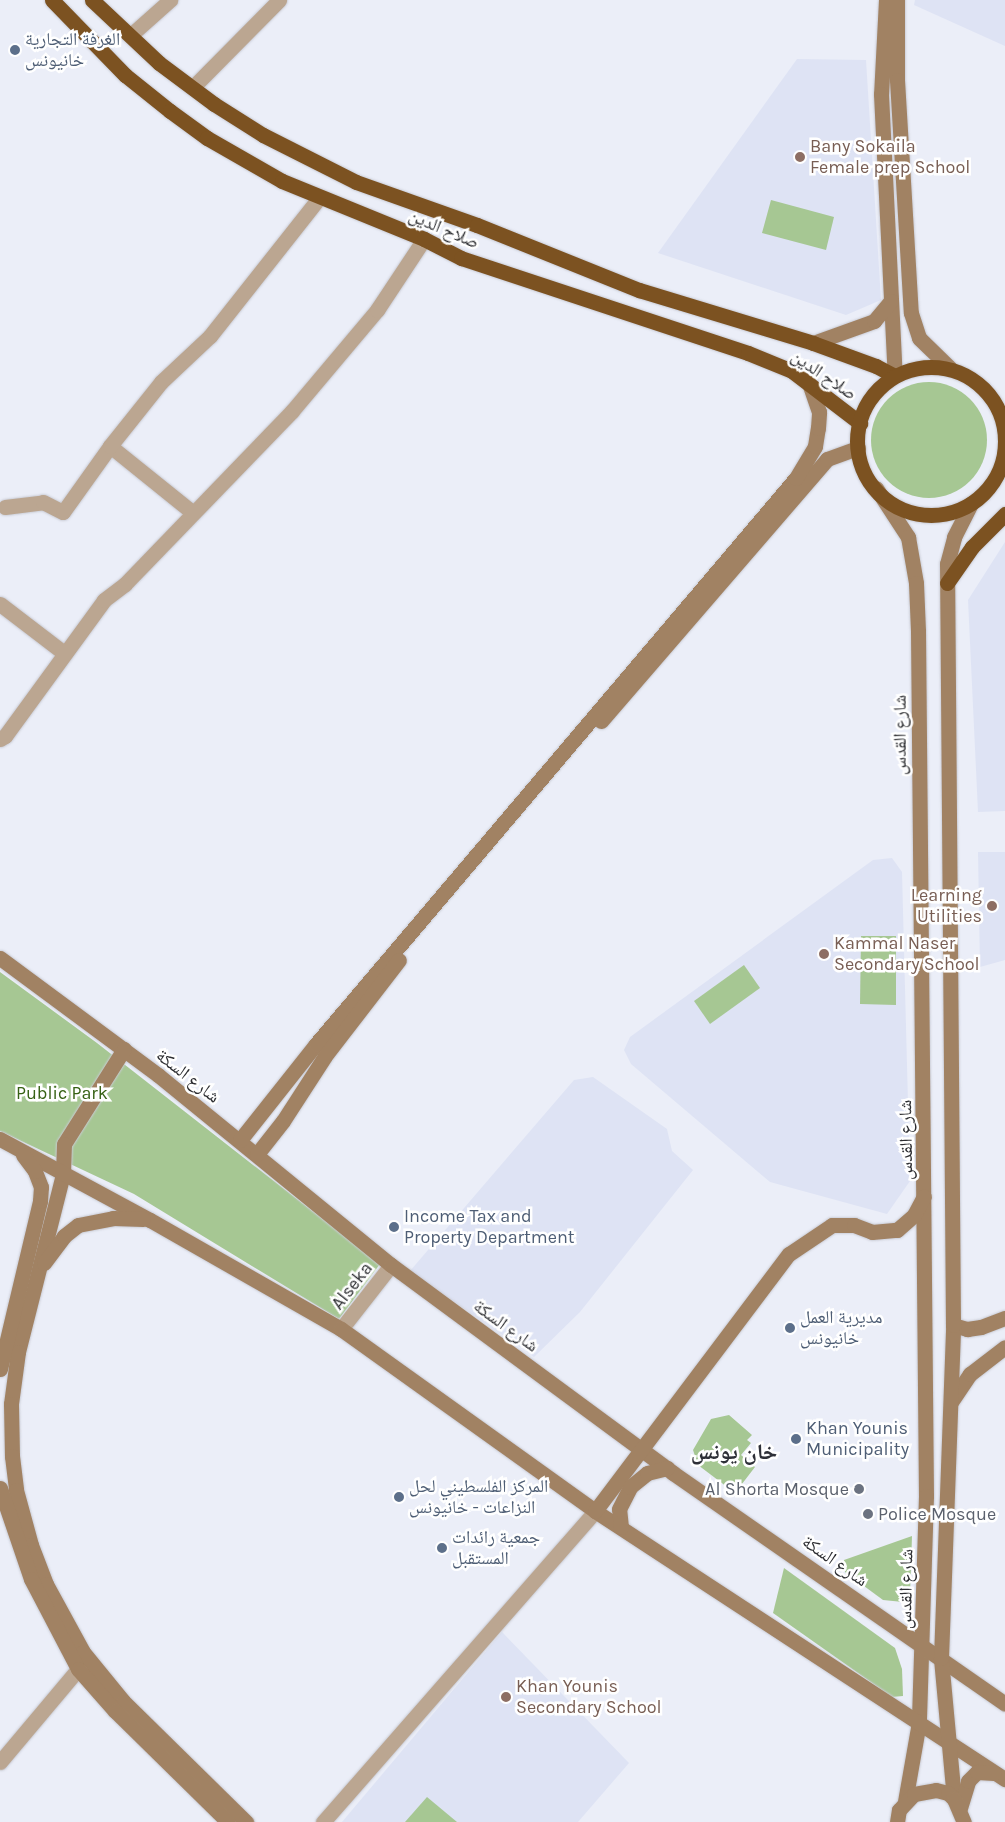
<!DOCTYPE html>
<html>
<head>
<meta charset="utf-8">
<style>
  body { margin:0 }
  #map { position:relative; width:1005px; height:1822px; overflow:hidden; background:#ebeef8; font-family:Karla,"Noto Naskh Arabic",sans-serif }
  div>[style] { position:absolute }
  .built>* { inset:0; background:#dee3f4 }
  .green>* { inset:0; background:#a6c793 }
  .round { border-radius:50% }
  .roads { filter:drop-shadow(0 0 1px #c9cbd4) drop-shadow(0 0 1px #c9cbd4) }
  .street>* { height:15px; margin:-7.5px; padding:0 7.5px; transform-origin:7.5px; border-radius:7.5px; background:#bba691 }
  .secondary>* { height:15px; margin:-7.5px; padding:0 7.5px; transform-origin:7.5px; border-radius:7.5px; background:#a18263 }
  .highway>* { height:15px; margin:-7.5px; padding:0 7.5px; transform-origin:7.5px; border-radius:7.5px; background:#7c5221 }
  .highway>.ring { margin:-7.5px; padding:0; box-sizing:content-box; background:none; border:15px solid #7c5221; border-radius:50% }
  .dots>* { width:14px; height:14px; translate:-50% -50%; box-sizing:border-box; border:2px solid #fff; border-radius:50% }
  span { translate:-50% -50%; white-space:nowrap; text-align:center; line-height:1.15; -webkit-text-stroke:5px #fff; paint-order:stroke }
  .service-label { font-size:18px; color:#4e5e75 }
  .left { translate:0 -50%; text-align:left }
  .education-label { font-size:18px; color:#785e54 }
  .right { translate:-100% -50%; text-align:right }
  .street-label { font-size:18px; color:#2c2d31 }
  .park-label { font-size:18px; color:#366114 }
  .worship-label { font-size:18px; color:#5b616d }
  .district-label { font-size:22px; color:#2e3038; font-weight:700 }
</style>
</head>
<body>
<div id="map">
  <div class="built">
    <i style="clip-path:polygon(915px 0,1005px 0,1005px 46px,914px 5px)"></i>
    <i style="clip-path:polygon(797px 59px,866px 60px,881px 300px,846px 315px,658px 253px)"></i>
    <i style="clip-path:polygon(1005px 542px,1005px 811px,978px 812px,968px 600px)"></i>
    <i style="clip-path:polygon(978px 852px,1005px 852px,1005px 960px,980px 967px)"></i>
    <i style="clip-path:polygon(892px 858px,902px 872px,910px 1181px,887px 1214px,770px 1182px,631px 1064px,624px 1050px,630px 1037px,873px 860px)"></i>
    <i style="clip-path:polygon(593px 1077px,667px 1129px,672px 1151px,693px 1170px,580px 1312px,534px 1357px,410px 1271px,574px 1080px)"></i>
    <i style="clip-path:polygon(502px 1632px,629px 1763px,578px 1822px,342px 1822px)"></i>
  </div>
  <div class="green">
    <i style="clip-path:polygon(771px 200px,834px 217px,826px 250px,762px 233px)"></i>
    <i class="round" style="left:871px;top:382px;width:116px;height:116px"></i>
    <i style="clip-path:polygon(861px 936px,896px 936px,896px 1005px,860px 1004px)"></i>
    <i style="clip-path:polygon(744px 965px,760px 988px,710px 1024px,694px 1001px)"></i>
    <i style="clip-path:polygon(0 972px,97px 1043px,380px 1264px,339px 1319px,134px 1194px,0 1131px)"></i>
    <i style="clip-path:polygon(729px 1415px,752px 1435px,747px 1440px,751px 1443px,741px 1455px,755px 1467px,735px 1493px,698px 1465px,693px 1450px,711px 1419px)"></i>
    <i style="clip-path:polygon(912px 1536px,910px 1595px,903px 1602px,883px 1600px,845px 1572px,844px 1560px)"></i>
    <i style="clip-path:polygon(784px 1568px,895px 1648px,902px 1669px,903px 1696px,892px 1697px,773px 1613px)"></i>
    <i style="clip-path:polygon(427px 1797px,457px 1822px,405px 1822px)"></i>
  </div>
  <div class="roads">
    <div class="street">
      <i style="left:133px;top:33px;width:50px;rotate:-41.7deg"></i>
      <i style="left:194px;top:86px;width:121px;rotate:-45.3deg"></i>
      <i style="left:110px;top:446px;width:105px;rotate:38.8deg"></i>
      <i style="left:5px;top:507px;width:38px;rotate:-7deg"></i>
      <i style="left:43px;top:502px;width:22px;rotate:27deg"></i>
      <i style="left:63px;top:512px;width:81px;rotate:-54.5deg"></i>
      <i style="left:110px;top:446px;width:82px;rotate:-51.4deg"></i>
      <i style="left:161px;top:382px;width:67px;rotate:-43.2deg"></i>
      <i style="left:210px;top:336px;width:176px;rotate:-51.7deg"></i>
      <i style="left:0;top:604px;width:81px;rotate:37.4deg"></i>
      <i style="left:0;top:739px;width:6px;rotate:-31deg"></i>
      <i style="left:5px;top:736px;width:168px;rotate:-53.9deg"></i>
      <i style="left:104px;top:600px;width:26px;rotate:-37deg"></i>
      <i style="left:125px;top:584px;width:240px;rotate:-46deg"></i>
      <i style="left:292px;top:411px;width:132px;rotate:-49.9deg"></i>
      <i style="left:377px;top:310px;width:85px;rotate:-56.5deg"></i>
      <i style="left:341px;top:1329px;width:81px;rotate:-52deg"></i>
      <i style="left:0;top:1762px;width:121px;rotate:-50deg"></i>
      <i style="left:323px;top:1822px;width:413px;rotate:-48.8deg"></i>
    </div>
    <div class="secondary">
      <i style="left:886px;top:0;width:94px;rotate:93deg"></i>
      <i style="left:881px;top:94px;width:282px;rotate:87.2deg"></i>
      <i style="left:897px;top:0;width:80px;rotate:90deg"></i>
      <i style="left:897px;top:80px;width:233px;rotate:86.6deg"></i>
      <i style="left:911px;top:313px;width:26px;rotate:72deg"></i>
      <i style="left:919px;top:338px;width:45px;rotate:44.1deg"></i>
      <i style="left:813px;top:343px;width:65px;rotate:-19.8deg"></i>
      <i style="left:874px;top:321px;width:26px;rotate:-50deg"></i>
      <i style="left:876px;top:488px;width:59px;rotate:56.9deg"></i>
      <i style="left:908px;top:537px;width:47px;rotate:80.1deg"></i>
      <i style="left:916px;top:583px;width:48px;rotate:87.6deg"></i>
      <i style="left:918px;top:631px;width:865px;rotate:89.47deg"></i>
      <i style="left:926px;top:1496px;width:226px;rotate:91.8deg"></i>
      <i style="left:919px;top:1722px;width:80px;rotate:100deg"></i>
      <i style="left:601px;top:721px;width:346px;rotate:-49.2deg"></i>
      <i style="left:827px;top:459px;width:33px;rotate:-20deg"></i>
      <i style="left:0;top:958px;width:197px;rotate:36.5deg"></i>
      <i style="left:158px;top:1075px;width:301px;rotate:39.2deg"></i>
      <i style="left:391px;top:1265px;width:350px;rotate:36.4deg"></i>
      <i style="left:673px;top:1473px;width:404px;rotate:34.8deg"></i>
      <i style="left:124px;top:1049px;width:112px;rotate:122.3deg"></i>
      <i style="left:64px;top:1144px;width:30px;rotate:92deg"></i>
      <i style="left:63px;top:1174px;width:184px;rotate:104.2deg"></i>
      <i style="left:18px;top:1352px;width:52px;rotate:97.7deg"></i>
      <i style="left:11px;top:1404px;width:52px;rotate:88.9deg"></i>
      <i style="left:12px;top:1456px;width:34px;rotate:83deg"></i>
      <i style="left:16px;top:1490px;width:57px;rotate:74.7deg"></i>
      <i style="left:31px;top:1545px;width:42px;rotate:69deg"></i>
      <i style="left:46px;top:1584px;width:77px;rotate:61.4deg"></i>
      <i style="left:83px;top:1652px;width:63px;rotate:50.8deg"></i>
      <i style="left:123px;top:1701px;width:173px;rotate:44.5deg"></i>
      <i style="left:0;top:1139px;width:170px;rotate:28.4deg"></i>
      <i style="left:150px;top:1220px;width:220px;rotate:29.7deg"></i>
      <i style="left:341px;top:1329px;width:312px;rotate:35.6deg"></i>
      <i style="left:595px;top:1511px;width:490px;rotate:33.2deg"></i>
      <i style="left:240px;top:1140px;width:122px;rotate:-51.6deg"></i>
      <i style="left:316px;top:1044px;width:742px;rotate:-49.7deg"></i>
      <i style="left:796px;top:478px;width:37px;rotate:-59deg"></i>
      <i style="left:815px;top:446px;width:18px;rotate:-81deg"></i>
      <i style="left:818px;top:428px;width:16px;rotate:-86deg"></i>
      <i style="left:819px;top:412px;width:31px;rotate:-109deg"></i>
      <i style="left:257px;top:1154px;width:42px;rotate:-51.8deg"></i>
      <i style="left:283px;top:1121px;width:77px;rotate:-57.1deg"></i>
      <i style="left:325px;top:1056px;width:121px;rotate:-52.4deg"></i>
      <i style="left:44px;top:1263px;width:34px;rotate:-53deg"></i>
      <i style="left:64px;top:1236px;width:18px;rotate:-38deg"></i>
      <i style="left:78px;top:1225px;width:36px;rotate:-11deg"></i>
      <i style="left:113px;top:1218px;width:30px;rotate:2deg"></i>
      <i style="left:953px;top:1325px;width:15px;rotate:16deg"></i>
      <i style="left:967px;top:1329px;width:14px;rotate:-8deg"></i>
      <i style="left:981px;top:1327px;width:26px;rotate:-21deg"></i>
      <i style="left:0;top:1369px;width:173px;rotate:-76.6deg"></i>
      <i style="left:40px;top:1201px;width:14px;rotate:-86deg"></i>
      <i style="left:41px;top:1187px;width:17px;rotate:-111deg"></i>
      <i style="left:35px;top:1171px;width:20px;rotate:-127deg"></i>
      <i style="left:951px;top:1402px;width:34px;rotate:-56deg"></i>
      <i style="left:970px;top:1374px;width:44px;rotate:-37.6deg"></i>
      <i style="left:0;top:1488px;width:96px;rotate:71.2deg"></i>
      <i style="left:31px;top:1579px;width:102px;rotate:62.4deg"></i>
      <i style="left:78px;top:1669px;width:56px;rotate:48.6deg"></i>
      <i style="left:115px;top:1711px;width:158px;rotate:44.5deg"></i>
      <i style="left:595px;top:1511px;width:322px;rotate:-53deg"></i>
      <i style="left:789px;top:1254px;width:52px;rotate:-34deg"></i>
      <i style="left:832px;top:1225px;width:22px"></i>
      <i style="left:854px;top:1225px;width:19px;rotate:21deg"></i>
      <i style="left:872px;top:1232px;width:25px;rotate:-5deg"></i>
      <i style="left:897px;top:1230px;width:23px;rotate:-41deg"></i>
      <i style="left:914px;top:1215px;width:21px;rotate:-62deg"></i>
      <i style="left:621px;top:1527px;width:18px;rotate:-96deg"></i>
      <i style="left:619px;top:1509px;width:25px;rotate:-63deg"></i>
      <i style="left:630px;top:1487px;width:22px;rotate:-39deg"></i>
      <i style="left:647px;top:1473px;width:21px;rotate:-14deg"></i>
      <i style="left:954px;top:1799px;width:142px;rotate:-95.3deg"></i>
      <i style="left:941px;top:1658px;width:333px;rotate:-87.9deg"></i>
      <i style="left:953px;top:1325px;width:761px;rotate:-90.45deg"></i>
      <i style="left:947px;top:564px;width:28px;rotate:-75deg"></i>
      <i style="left:954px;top:537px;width:38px;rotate:-63deg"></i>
      <i style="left:960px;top:1808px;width:28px;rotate:-73deg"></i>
      <i style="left:968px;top:1781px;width:13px;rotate:-45deg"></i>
      <i style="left:977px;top:1772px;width:17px;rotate:3deg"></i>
      <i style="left:897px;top:1822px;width:12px;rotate:-81deg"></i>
      <i style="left:899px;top:1810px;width:22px;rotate:-47deg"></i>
      <i style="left:914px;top:1794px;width:22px;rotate:-10deg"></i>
      <i style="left:936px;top:1790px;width:12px;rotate:14deg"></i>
      <i style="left:948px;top:1793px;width:8px;rotate:45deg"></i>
      <i style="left:954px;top:1799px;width:25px;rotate:67deg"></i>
    </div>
    <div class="highway">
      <i style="left:52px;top:0;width:105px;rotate:45.8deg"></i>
      <i style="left:125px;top:75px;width:58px;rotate:38.7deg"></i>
      <i style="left:170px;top:111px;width:46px;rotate:36.1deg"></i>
      <i style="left:207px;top:138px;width:86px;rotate:29.8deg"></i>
      <i style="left:282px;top:181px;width:153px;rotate:22.2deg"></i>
      <i style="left:424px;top:239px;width:42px;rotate:27.2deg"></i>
      <i style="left:461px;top:258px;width:302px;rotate:18.3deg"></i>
      <i style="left:748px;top:353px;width:48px;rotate:22.2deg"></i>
      <i style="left:792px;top:371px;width:86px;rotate:37.4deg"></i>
      <i style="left:92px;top:0;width:92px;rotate:43.2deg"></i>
      <i style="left:159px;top:63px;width:69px;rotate:36.7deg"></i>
      <i style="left:214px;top:104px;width:58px;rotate:32.3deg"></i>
      <i style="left:263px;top:135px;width:104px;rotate:26.8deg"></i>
      <i style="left:356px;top:182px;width:128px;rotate:19.6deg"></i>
      <i style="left:477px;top:225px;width:175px;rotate:21.9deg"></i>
      <i style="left:639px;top:290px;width:182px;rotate:16.9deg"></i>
      <i style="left:813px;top:343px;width:67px;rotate:20.1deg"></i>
      <i style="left:876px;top:366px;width:21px;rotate:28deg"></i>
      <i class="ring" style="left:857px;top:367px;width:133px;height:133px"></i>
      <i style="left:947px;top:583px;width:44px;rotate:-55.2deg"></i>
      <i style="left:972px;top:547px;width:47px;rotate:-45deg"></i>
    </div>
  </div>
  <div class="dots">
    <i style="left:15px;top:50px;background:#5c6f8a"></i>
    <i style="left:800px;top:157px;background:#8d6e63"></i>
    <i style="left:992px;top:906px;background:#8d6e63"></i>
    <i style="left:824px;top:954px;background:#8d6e63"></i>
    <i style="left:394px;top:1227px;background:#5c6f8a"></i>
    <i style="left:790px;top:1328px;background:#5c6f8a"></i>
    <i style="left:796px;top:1439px;background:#5c6f8a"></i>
    <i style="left:859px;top:1489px;background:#6b7280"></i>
    <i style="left:399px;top:1497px;background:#5c6f8a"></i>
    <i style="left:868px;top:1514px;background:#6b7280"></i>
    <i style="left:442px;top:1548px;background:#5c6f8a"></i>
    <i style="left:506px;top:1697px;background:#8d6e63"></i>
  </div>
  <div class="service-label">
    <span class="left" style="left:25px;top:50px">الغرفة التجارية<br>خانيونس</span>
    <span class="left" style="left:404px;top:1227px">Income Tax and<br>Property Department</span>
    <span class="left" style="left:800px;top:1328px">مديرية العمل<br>خانيونس</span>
    <span class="left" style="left:806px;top:1439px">Khan Younis<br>Municipality</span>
    <span class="left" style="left:409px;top:1497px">المركز الفلسطيني لحل<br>النزاعات - خانيونس</span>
    <span class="left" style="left:452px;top:1548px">جمعية رائدات<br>المستقبل</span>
  </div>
  <div class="education-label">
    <span class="left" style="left:810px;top:157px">Bany Sokaila<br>Female prep School</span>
    <span class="right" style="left:982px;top:906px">Learning<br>Utilities</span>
    <span class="left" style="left:834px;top:954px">Kammal Naser<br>Secondary School</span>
    <span class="left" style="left:516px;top:1697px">Khan Younis<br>Secondary School</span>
  </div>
  <div class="street-label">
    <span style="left:444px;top:229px;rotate:23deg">صلاح الدين</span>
    <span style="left:824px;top:375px;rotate:34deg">صلاح الدين</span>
    <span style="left:900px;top:735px;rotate:-90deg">شارع القدس</span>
    <span style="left:188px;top:1076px;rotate:38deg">شارع السكة</span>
    <span style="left:906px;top:1140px;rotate:-91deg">شارع القدس</span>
    <span style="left:352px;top:1286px;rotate:-52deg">Alseka</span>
    <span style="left:506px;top:1326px;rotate:36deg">شارع السكة</span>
    <span style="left:835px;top:1561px;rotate:35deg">شارع السكة</span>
    <span style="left:906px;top:1589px;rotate:-89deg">شارع القدس</span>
  </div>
  <div class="park-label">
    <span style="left:62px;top:1093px">Public Park</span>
  </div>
  <div class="worship-label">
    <span class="right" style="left:849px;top:1489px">Al Shorta Mosque</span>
    <span class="left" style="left:878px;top:1514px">Police Mosque</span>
  </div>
  <div class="district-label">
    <span style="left:734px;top:1453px">خان يونس</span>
  </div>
</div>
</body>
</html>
